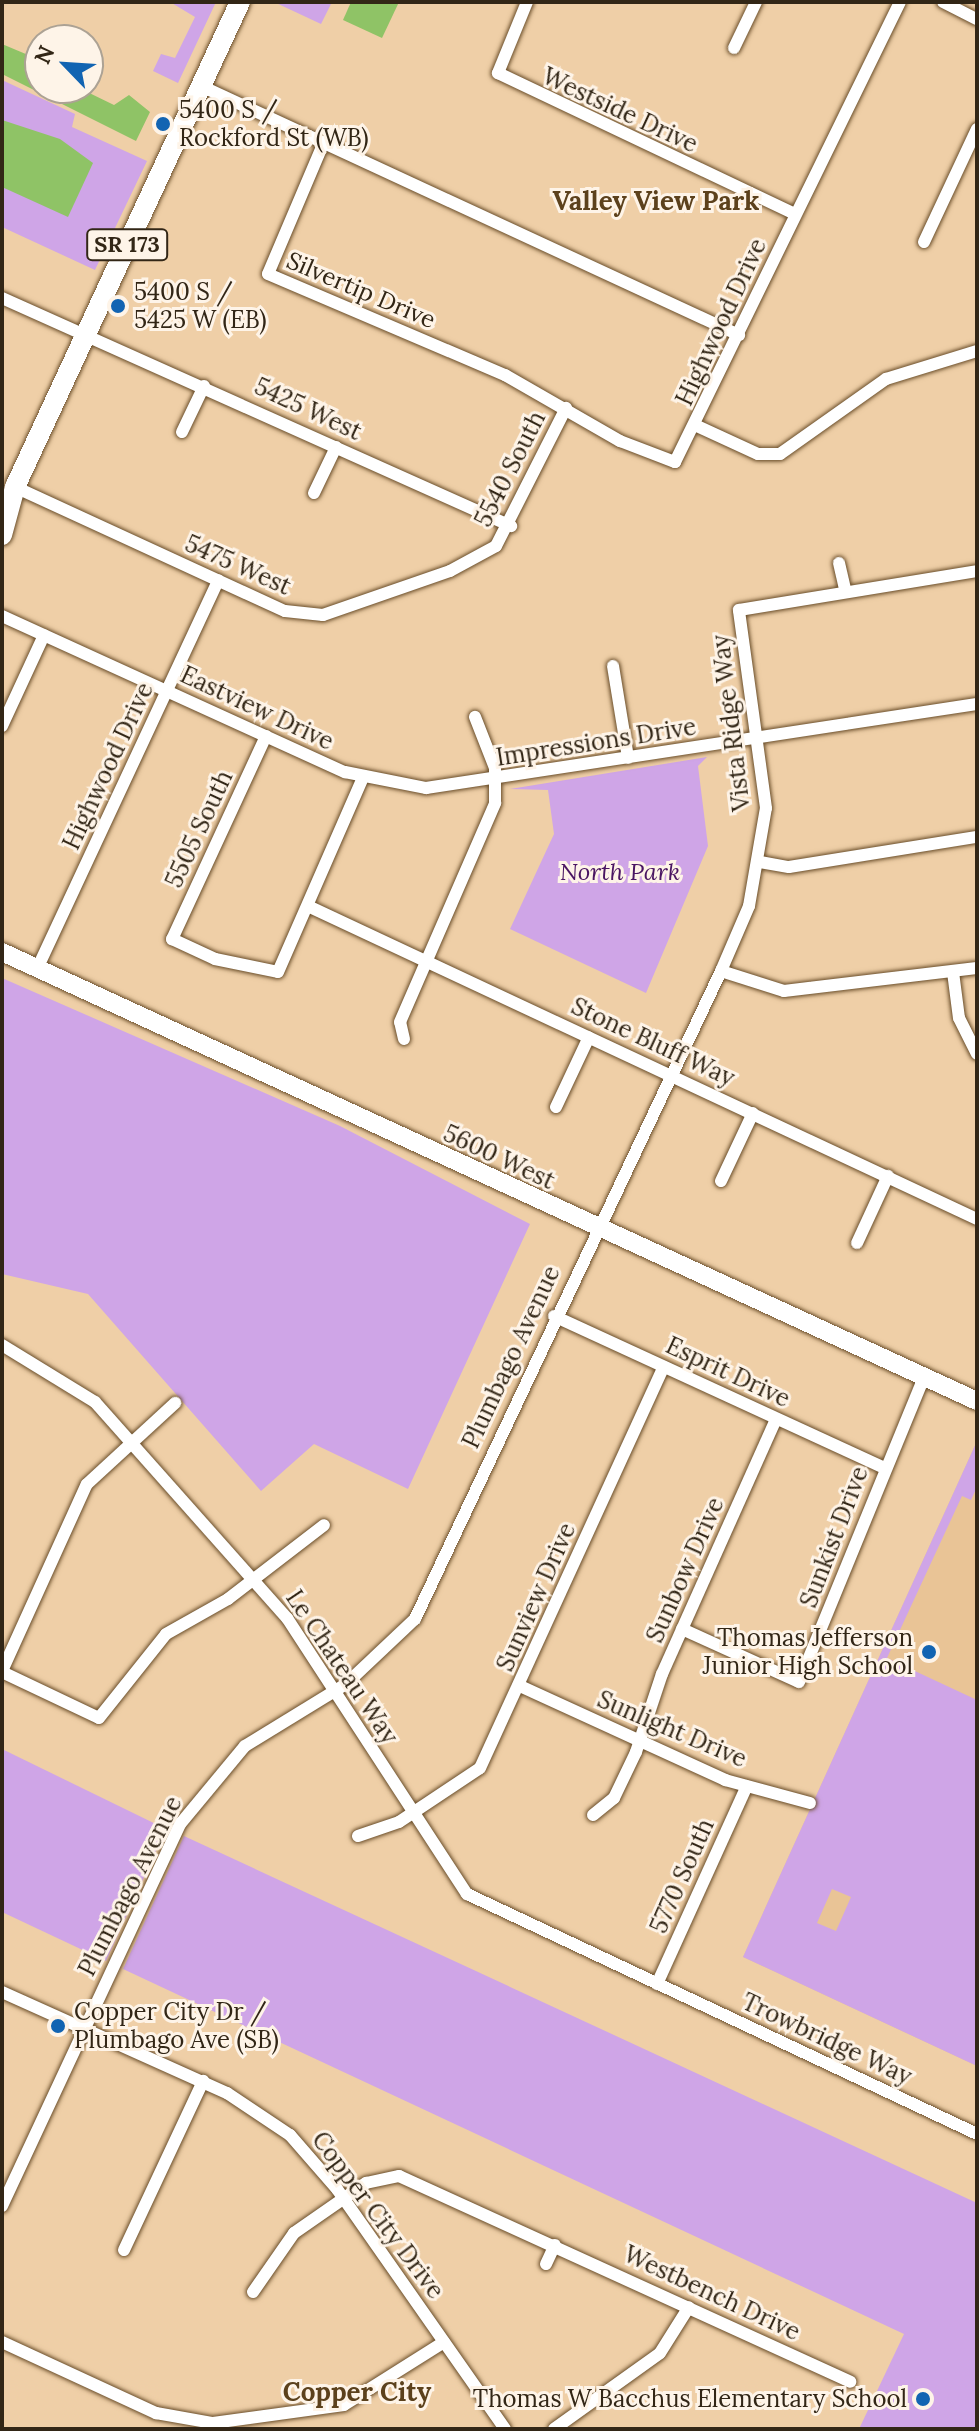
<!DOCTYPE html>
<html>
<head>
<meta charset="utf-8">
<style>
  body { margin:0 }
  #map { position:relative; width:979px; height:2431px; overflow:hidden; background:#efcfa7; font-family:Lora,serif }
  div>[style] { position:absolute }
  .built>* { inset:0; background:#e9c496 }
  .green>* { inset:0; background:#cfa5e7 }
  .building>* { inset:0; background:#8fc366 }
  .roads { filter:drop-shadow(0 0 2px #694d29) drop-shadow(0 0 2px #694d29) }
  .street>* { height:12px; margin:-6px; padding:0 6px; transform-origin:6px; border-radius:6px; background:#fff }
  .secondary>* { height:18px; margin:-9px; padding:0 9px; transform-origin:9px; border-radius:9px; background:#fff }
  .primary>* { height:20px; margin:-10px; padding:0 10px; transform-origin:10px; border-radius:10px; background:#fff }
  .dots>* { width:22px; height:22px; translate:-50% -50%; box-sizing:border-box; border:4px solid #fef4e8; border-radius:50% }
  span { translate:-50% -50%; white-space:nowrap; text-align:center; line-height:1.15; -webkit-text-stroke:6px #fef4e8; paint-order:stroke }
  .shield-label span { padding:2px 6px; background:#fef4e8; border:2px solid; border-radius:6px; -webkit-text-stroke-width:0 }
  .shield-label { font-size:22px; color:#322616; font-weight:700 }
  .poi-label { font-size:24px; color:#322616 }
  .left { translate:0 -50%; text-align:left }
  .right { translate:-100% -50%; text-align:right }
  .street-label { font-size:24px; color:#322616 }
  .park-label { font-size:24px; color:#4a1562; font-style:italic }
  .neighbourhood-label { font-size:26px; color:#5c411c; font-weight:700 }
  .frame { position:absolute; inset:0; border:4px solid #322616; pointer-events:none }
  .north { position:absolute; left:24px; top:24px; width:80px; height:80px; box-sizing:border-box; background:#fef4e8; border:2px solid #aca294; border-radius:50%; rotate:295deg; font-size:22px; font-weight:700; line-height:32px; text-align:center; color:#322616 }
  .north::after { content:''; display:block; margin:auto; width:28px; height:36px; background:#1264b2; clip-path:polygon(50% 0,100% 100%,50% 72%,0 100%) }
</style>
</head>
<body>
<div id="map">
  <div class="built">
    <i style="clip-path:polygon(977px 1441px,977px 2066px,743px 1957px)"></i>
  </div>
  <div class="green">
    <i style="clip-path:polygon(170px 2px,216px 2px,178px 83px,153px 71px,161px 54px,175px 58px,195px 17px)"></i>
    <i style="clip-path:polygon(274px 2px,332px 2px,321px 24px)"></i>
    <i style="clip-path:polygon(2px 80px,75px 114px,72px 127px,147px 161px,95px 270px,2px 227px)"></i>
    <i style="clip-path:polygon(707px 757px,698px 766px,708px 846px,646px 993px,510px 929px,554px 834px,548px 790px,510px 789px)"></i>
    <i style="clip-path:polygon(2px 978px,340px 1126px,530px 1224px,408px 1489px,314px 1444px,261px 1491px,88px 1294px,2px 1274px)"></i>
    <i style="clip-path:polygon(evenodd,977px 1441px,977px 1487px,971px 1500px,962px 1496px,887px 1658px,977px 1700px,977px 2066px,743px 1957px,977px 1441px,832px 1889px,851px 1897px,836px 1931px,817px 1923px,832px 1889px)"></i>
    <i style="clip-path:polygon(2px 1749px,166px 1829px,106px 1961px,2px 1912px)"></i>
    <i style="clip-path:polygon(184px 1836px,977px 2203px,977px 2429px,859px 2429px,904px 2334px,123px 1969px)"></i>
  </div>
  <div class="building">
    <i style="clip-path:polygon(351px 2px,399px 2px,382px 38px,343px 20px)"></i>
    <i style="clip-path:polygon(2px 44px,40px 60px,40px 88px,79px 88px,114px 105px,129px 95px,150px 112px,136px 141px,2px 74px)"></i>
    <i style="clip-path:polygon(2px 120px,60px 139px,93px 163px,68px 217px,2px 187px)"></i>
  </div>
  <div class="roads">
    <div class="street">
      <i style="left:527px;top:2px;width:77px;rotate:112.2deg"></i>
      <i style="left:498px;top:73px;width:329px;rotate:25.4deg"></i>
      <i style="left:943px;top:2px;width:38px;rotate:27deg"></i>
      <i style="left:734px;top:48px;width:51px;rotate:-64.4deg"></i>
      <i style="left:201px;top:86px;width:593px;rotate:24.84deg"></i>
      <i style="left:324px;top:142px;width:143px;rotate:113deg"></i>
      <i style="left:268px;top:274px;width:258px;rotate:23.1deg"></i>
      <i style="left:505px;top:375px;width:133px;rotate:29.9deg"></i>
      <i style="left:620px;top:441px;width:59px;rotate:20.9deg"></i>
      <i style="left:675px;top:462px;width:512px;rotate:-63.94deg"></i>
      <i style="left:924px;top:242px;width:125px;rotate:-64.9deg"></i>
      <i style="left:2px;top:298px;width:558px;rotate:24.13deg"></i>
      <i style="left:697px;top:426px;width:67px;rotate:24.7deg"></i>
      <i style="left:758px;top:454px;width:22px"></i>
      <i style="left:780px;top:454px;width:130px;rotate:-35.3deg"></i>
      <i style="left:886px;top:379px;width:95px;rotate:-17.1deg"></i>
      <i style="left:182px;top:432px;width:51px;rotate:-64.4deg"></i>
      <i style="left:15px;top:487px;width:297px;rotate:24.7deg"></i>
      <i style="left:285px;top:611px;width:38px;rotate:6deg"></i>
      <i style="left:323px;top:615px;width:134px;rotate:-19.1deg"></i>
      <i style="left:450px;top:571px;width:52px;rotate:-28.5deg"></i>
      <i style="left:496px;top:546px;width:155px;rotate:-63.1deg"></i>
      <i style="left:314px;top:493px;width:51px;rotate:-64.4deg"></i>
      <i style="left:839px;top:563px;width:28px;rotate:77deg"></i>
      <i style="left:2px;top:616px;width:377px;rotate:24.5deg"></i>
      <i style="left:345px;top:772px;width:83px;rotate:11.2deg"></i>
      <i style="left:426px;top:788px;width:557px;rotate:-8.67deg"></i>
      <i style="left:613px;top:666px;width:93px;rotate:80.7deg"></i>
      <i style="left:2px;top:726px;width:100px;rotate:-65.2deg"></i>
      <i style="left:266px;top:736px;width:224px;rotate:114.8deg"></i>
      <i style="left:172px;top:939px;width:47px;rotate:24.9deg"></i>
      <i style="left:215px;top:959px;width:64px;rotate:11.7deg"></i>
      <i style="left:278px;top:972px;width:213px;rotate:-66.4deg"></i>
      <i style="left:760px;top:862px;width:29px;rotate:10deg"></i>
      <i style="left:789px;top:867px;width:190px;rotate:-9.1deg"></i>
      <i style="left:310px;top:907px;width:736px;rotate:25.07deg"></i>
      <i style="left:37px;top:969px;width:429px;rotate:-65deg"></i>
      <i style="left:721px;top:971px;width:66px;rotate:17.6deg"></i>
      <i style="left:784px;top:991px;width:194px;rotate:-6.8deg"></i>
      <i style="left:953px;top:972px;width:46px;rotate:82.6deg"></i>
      <i style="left:959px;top:1018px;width:40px;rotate:63.4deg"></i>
      <i style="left:404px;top:1039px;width:17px;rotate:-103deg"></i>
      <i style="left:400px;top:1022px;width:239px;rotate:-66.5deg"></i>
      <i style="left:495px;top:803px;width:35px;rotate:-90deg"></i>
      <i style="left:495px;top:768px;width:55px;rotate:-111.4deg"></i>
      <i style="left:556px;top:1107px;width:77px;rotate:-64.8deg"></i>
      <i style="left:721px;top:1181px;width:75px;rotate:-64.8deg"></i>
      <i style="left:857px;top:1243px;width:74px;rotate:-65.2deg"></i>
      <i style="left:554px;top:1316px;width:362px;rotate:24.7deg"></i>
      <i style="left:2px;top:1345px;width:109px;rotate:31.5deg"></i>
      <i style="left:95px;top:1402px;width:289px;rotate:48.4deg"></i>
      <i style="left:287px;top:1618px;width:330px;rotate:56.9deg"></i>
      <i style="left:467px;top:1894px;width:564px;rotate:25.2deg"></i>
      <i style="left:682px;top:1629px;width:128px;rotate:24.4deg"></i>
      <i style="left:799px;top:1682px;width:330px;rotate:-67.7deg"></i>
      <i style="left:2px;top:1671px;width:205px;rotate:-65.6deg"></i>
      <i style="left:87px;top:1484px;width:120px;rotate:-42.6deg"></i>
      <i style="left:2px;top:1672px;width:107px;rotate:25.4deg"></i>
      <i style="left:99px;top:1718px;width:107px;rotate:-51.4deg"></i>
      <i style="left:166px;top:1634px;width:71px;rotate:-29.4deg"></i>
      <i style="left:228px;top:1599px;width:121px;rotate:-37.6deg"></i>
      <i style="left:520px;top:1686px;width:226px;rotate:24.6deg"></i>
      <i style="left:725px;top:1780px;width:88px;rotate:15.1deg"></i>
      <i style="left:593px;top:1815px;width:27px;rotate:-39deg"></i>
      <i style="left:614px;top:1798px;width:51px;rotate:-64.4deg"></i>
      <i style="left:636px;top:1752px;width:82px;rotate:-71.6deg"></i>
      <i style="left:662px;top:1674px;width:279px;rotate:-65.9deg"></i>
      <i style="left:358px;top:1836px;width:43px;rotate:-18.9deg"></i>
      <i style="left:399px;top:1822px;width:97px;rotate:-33.7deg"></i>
      <i style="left:480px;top:1768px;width:441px;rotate:-65.4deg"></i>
      <i style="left:657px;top:1984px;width:217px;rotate:-65.6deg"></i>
      <i style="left:2px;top:1992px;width:247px;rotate:24.2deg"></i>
      <i style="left:227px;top:2093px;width:76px;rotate:33.7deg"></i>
      <i style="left:290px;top:2135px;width:72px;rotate:49deg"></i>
      <i style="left:337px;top:2189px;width:293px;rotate:55deg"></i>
      <i style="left:2px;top:2206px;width:423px;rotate:-65deg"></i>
      <i style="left:181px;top:1823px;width:100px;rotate:-50.3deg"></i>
      <i style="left:245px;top:1746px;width:119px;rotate:-31.5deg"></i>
      <i style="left:346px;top:1684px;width:95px;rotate:-43.3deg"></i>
      <i style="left:415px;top:1619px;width:717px;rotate:-64.72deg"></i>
      <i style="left:721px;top:971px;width:71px;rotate:-66.7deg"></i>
      <i style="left:749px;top:906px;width:99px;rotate:-80.2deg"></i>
      <i style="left:766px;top:808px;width:200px;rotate:-97.8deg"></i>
      <i style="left:739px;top:610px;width:241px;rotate:-9.3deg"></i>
      <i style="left:124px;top:2250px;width:187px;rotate:-64.9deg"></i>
      <i style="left:546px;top:2264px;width:21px;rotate:-65deg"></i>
      <i style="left:253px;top:2292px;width:72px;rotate:-55.2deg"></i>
      <i style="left:294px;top:2233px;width:88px;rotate:-34.8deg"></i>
      <i style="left:366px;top:2183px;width:34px;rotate:-12deg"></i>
      <i style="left:399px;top:2176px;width:496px;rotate:24.5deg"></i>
      <i style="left:2px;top:2342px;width:170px;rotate:24.8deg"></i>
      <i style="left:156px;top:2413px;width:58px;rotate:10deg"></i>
      <i style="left:213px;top:2423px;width:132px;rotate:-7.8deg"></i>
      <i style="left:344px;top:2405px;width:118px;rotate:-32.2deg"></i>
      <i style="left:554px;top:2429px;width:130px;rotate:-35.6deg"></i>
      <i style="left:660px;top:2353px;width:54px;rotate:-57.8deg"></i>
    </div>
    <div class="secondary">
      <i style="left:2px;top:952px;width:1073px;rotate:24.73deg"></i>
    </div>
    <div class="primary">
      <i style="left:2px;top:535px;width:50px;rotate:-74.8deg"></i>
      <i style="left:15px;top:487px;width:535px;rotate:-65.11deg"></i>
    </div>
  </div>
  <div class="dots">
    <i style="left:163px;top:124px;background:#1264b2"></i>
    <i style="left:118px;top:306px;background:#1264b2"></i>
    <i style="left:929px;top:1652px;background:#1264b2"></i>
    <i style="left:58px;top:2026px;background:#1264b2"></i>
    <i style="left:923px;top:2399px;background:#1264b2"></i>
  </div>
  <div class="shield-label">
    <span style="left:127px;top:245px">SR 173</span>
  </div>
  <div class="poi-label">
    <span class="left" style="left:179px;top:124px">5400 S /<br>Rockford St (WB)</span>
    <span class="left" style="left:134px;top:306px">5400 S /<br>5425 W (EB)</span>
    <span class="right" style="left:913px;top:1652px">Thomas Jefferson<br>Junior High School</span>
    <span class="left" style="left:74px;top:2026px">Copper City Dr /<br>Plumbago Ave (SB)</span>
    <span class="right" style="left:907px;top:2399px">Thomas W Bacchus Elementary School</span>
  </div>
  <div class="street-label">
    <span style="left:620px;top:110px;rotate:25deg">Westside Drive</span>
    <span style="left:361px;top:290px;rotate:23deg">Silvertip Drive</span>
    <span style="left:721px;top:322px;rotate:-65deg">Highwood Drive</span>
    <span style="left:308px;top:409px;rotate:25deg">5425 West</span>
    <span style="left:510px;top:469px;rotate:-63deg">5540 South</span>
    <span style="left:238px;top:565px;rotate:24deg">5475 West</span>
    <span style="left:257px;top:708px;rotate:25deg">Eastview Drive</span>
    <span style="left:731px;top:723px;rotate:-97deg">Vista Ridge Way</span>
    <span style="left:596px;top:742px;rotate:-9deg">Impressions Drive</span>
    <span style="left:108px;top:766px;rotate:-65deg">Highwood Drive</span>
    <span style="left:199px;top:829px;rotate:-65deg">5505 South</span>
    <span style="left:653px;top:1042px;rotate:25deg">Stone Bluff Way</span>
    <span style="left:499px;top:1157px;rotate:25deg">5600 West</span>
    <span style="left:511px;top:1357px;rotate:-65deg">Plumbago Avenue</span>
    <span style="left:728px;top:1372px;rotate:25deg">Esprit Drive</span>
    <span style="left:834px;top:1537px;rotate:-69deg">Sunkist Drive</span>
    <span style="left:685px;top:1570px;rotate:-66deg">Sunbow Drive</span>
    <span style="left:536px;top:1597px;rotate:-66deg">Sunview Drive</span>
    <span style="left:342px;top:1667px;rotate:56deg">Le Chateau Way</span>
    <span style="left:672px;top:1729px;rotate:23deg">Sunlight Drive</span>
    <span style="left:682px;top:1876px;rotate:-66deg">5770 South</span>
    <span style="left:130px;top:1886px;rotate:-63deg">Plumbago Avenue</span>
    <span style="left:827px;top:2039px;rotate:25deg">Trowbridge Way</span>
    <span style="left:378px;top:2215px;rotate:53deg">Copper City Drive</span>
    <span style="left:712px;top:2293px;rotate:25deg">Westbench Drive</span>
  </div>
  <div class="park-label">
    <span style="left:620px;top:872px">North Park</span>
  </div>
  <div class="neighbourhood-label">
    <span style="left:656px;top:201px">Valley View Park</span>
    <span style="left:357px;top:2392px">Copper City</span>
  </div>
  <div class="frame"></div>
  <div class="north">N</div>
</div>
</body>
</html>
